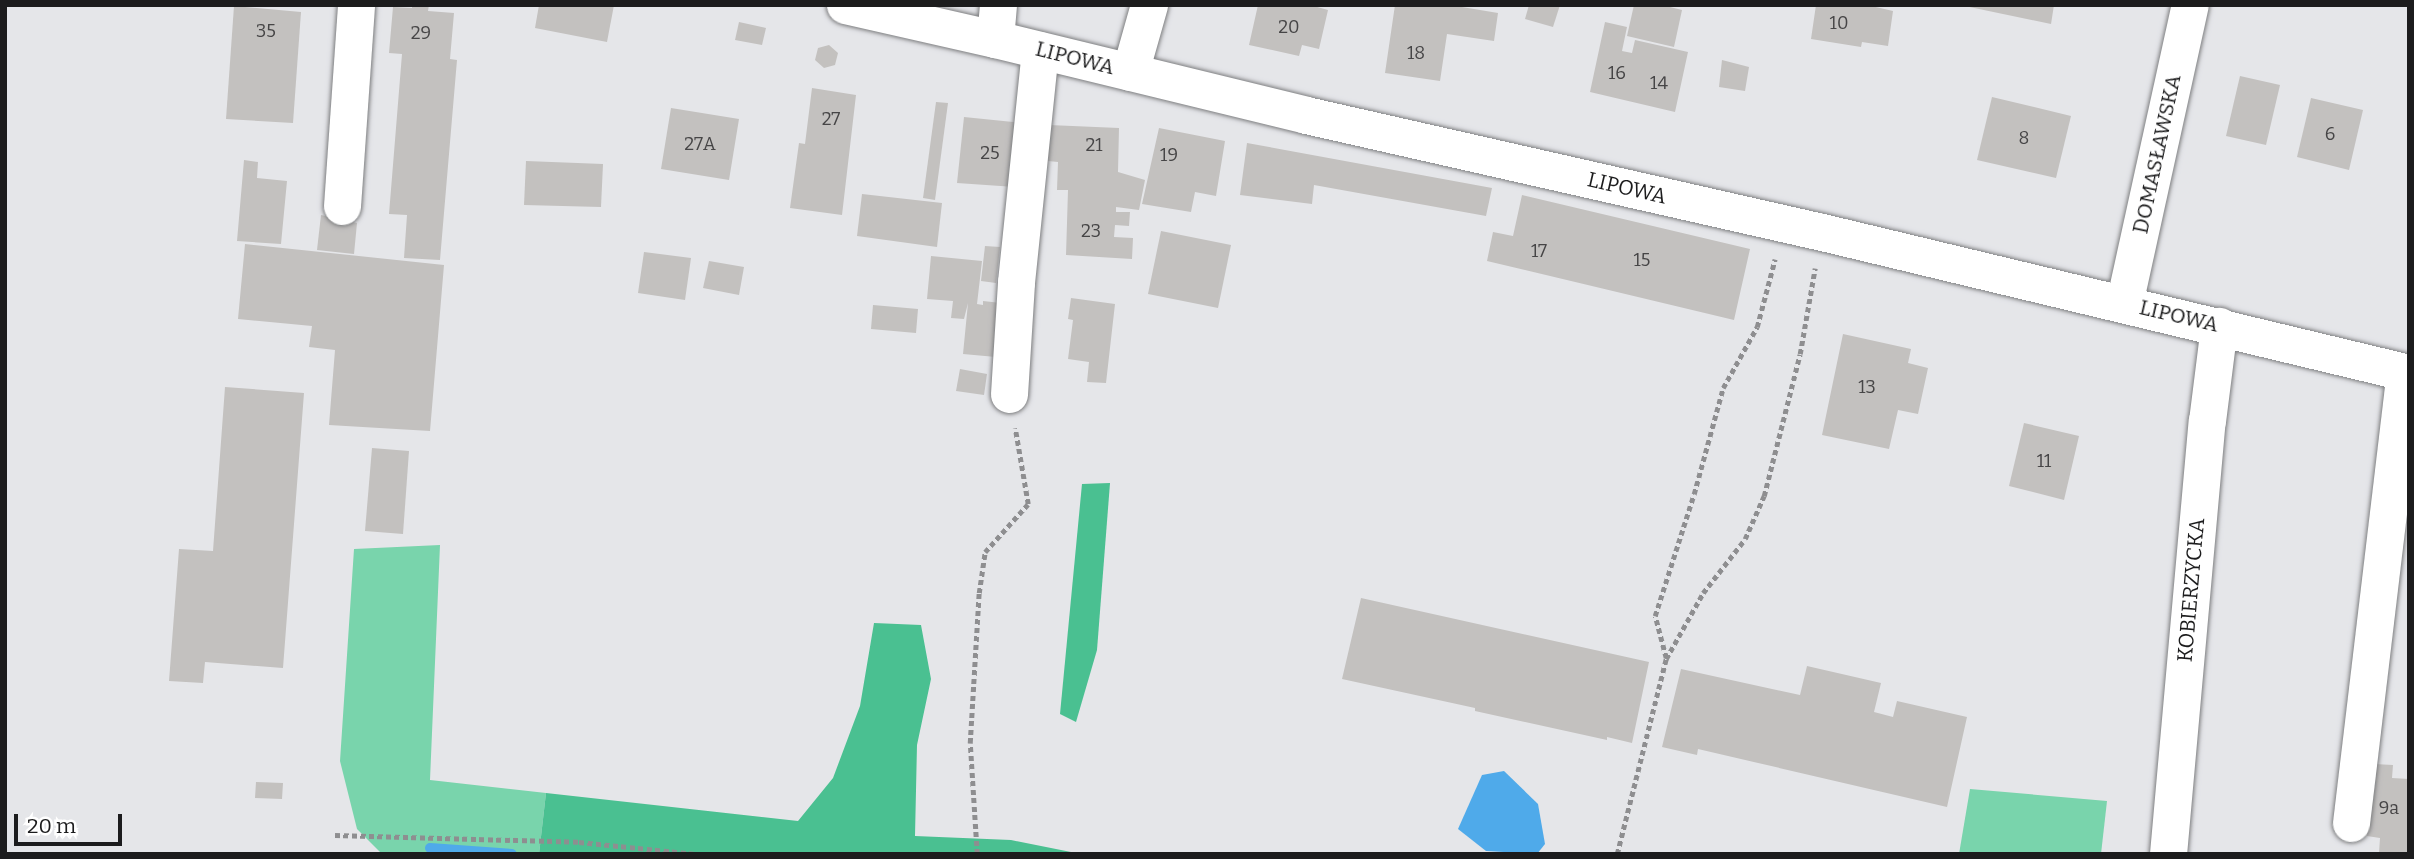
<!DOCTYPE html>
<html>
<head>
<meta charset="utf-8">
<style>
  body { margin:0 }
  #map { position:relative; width:2414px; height:859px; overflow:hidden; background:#e5e6e9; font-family:Bitter,serif }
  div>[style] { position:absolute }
  .green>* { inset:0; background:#79d4ac }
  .forest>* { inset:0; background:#4ac091 }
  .water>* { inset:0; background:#4faaea }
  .stream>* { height:10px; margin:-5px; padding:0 5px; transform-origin:5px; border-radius:5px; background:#4faaea }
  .building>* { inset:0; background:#c3c1bf }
  .path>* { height:4.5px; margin-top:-2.25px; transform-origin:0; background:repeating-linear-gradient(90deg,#8e8e90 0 5px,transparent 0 8.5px) }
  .roads { filter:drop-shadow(0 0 2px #7e7f81) drop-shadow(0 0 2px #7e7f81) }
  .minor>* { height:37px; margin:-18.5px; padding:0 18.5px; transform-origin:18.5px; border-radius:18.5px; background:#fff }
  span { translate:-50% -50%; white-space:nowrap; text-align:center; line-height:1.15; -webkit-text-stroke:5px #fff; paint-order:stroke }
  .number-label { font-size:18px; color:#464546 }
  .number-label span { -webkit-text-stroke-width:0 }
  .street-label { font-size:21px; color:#1c1c1d }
  .frame { position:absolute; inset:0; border:7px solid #1c1c1d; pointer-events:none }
  .scale { position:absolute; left:14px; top:814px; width:108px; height:32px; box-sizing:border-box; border:4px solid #1c1c1d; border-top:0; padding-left:9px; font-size:21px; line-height:24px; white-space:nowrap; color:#1c1c1d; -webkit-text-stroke:5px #fff; paint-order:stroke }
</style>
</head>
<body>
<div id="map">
  <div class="green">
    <i style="clip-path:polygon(440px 545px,430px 780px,546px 793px,539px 854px,382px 854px,357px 829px,340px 761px,354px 549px)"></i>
    <i style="clip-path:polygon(1970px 789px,2107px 801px,2101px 854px,1959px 854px)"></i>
  </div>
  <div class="forest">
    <i style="clip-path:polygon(1110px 483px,1097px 650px,1076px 722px,1060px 714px,1082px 484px)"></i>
    <i style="clip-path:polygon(874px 623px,921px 625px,931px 679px,917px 745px,915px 836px,1011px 840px,1081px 854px,539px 854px,546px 793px,798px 821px,833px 778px,860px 706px)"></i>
  </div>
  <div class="water">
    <i style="clip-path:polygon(1504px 771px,1538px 804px,1545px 844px,1537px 854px,1486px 851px,1458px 829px,1482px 775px)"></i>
  </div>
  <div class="stream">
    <i style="left:430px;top:848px;width:82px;rotate:4.2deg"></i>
  </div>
  <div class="building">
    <i style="clip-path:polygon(412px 5px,429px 5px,428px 11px,454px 13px,450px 59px,457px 60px,440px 260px,404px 258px,407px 215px,389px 214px,402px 54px,389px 53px,393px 7px,412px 8px)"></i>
    <i style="clip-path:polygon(539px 5px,614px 5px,607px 42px,535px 28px)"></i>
    <i style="clip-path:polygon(1258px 5px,1310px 5px,1328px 10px,1319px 49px,1302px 45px,1299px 56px,1249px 45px)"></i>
    <i style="clip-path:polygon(1395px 5px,1450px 5px,1498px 13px,1494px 41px,1447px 34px,1440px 81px,1385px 73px)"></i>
    <i style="clip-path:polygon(1529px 5px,1560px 5px,1553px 27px,1525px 19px)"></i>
    <i style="clip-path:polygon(1634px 5px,1662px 5px,1682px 10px,1674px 47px,1627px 36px)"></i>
    <i style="clip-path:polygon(1816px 5px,1867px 5px,1893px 11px,1888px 46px,1862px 42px,1861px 47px,1811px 39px)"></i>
    <i style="clip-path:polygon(1960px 5px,2054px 5px,2051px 24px)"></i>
    <i style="clip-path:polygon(234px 6px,301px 12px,293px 123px,226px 119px)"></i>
    <i style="clip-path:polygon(739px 22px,766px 28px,762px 45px,735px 40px)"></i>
    <i style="clip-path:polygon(1605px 22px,1627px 27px,1622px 51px,1632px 53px,1635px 40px,1688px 52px,1675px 112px,1590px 92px)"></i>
    <i style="clip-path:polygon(829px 45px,838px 53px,835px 65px,824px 68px,815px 60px,818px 48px)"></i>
    <i style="clip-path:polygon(1722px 60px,1749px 67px,1745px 91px,1719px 87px)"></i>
    <i style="clip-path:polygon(2240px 76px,2280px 85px,2266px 145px,2226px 136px)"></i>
    <i style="clip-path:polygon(812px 88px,856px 95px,842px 215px,790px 208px,799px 143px,805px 144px)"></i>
    <i style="clip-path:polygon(1992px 97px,2071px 116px,2056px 178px,1977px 160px)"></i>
    <i style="clip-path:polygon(2311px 98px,2363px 110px,2349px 170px,2297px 157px)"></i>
    <i style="clip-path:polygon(936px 102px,948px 103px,935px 200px,923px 198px)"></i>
    <i style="clip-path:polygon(671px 108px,739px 119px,729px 180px,661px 169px)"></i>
    <i style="clip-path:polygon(964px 117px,1023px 123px,1015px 187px,957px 183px)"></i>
    <i style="clip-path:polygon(1049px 125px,1119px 128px,1118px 172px,1145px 180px,1139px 210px,1116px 207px,1116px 212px,1130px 212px,1129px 226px,1115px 225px,1114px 237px,1133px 238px,1132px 259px,1066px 255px,1068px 190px,1057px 190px,1058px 162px,1048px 161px)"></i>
    <i style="clip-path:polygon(1159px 128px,1225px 141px,1216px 196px,1195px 192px,1191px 212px,1142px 204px)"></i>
    <i style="clip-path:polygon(1247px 143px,1492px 188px,1486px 216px,1314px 185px,1312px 204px,1240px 195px)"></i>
    <i style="clip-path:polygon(244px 160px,258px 162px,257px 178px,287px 181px,281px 244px,237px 241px)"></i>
    <i style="clip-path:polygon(526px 161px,603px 164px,601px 207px,524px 205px)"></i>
    <i style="clip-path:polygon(862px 194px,942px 203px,937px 247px,857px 236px)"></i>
    <i style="clip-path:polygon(1522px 195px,1750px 249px,1734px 320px,1487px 261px,1493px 232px,1513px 236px)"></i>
    <i style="clip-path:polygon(321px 215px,357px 223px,354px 254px,317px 250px)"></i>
    <i style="clip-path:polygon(1161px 231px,1231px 245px,1218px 308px,1148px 294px)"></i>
    <i style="clip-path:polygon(245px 244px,444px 265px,430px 431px,329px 425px,335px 350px,309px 347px,312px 326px,238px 319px)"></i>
    <i style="clip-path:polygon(985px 246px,1000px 247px,996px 283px,981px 281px)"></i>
    <i style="clip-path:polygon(644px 252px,691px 258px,685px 300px,638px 293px)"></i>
    <i style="clip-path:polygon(931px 256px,982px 261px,977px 304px,983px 305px,983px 301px,1001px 303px,996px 357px,963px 354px,968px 303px,964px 319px,951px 318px,953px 301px,927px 299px)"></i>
    <i style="clip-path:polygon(709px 261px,744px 267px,739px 295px,703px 288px)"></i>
    <i style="clip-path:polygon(1071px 298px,1115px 304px,1106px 383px,1087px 382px,1089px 362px,1068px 359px,1073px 320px,1068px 319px)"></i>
    <i style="clip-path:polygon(873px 305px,918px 309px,916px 333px,871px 329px)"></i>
    <i style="clip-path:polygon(1843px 334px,1911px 349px,1908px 363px,1928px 368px,1918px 414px,1898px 410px,1889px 449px,1822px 435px)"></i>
    <i style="clip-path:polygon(960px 369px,987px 374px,984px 395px,956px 391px)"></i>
    <i style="clip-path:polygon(225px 387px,304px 393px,283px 668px,205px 662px,203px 683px,169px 681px,179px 549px,213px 551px)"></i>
    <i style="clip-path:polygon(2024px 423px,2079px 436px,2064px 500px,2009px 486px)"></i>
    <i style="clip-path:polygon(372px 448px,409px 451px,403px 534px,365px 531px)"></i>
    <i style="clip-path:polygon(1361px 598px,1649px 662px,1632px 743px,1607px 737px,1607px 740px,1475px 711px,1475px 708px,1342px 679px)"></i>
    <i style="clip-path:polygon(1807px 666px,1881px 683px,1874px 712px,1893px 717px,1897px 701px,1967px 717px,1947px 807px,1698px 749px,1697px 755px,1662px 747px,1681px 669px,1800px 695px)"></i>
    <i style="clip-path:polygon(2374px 764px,2393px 765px,2392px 778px,2409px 779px,2409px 854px,2379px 853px,2380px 838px,2367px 836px)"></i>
    <i style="clip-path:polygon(256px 782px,283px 783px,282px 799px,255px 798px)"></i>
  </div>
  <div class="path">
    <i style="left:1666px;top:658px;width:43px;rotate:-104.7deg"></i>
    <i style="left:1655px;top:616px;width:128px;rotate:-72.3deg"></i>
    <i style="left:1694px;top:494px;width:110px;rotate:-74.7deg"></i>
    <i style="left:1723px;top:388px;width:70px;rotate:-60.9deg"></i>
    <i style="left:1757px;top:327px;width:70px;rotate:-75.2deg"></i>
    <i style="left:335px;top:835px;width:244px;rotate:1.6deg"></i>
    <i style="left:579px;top:842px;width:120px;rotate:5.8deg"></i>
    <i style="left:977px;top:854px;width:111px;rotate:-93.6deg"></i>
    <i style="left:970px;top:743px;width:150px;rotate:-86.6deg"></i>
    <i style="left:979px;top:593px;width:41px;rotate:-81.7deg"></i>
    <i style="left:985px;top:552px;width:64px;rotate:-48.1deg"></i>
    <i style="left:1028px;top:504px;width:77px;rotate:-99.7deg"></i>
    <i style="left:1617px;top:854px;width:201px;rotate:-75.9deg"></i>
    <i style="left:1666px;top:659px;width:76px;rotate:-60.7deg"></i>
    <i style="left:1703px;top:593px;width:68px;rotate:-52.1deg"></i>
    <i style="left:1745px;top:539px;width:47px;rotate:-66.2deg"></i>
    <i style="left:1764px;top:496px;width:146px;rotate:-75.8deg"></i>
    <i style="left:1800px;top:354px;width:87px;rotate:-80.1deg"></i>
  </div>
  <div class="roads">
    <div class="minor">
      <i style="left:845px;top:5px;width:154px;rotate:12.8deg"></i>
      <i style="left:995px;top:39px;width:320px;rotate:13.7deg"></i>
      <i style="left:1306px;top:115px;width:529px;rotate:12.78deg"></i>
      <i style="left:1822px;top:232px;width:604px;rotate:13.51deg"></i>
      <i style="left:995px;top:39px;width:34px;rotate:-85deg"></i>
      <i style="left:1130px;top:72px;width:70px;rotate:-74.2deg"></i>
      <i style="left:342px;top:206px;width:201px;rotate:-86deg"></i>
      <i style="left:2124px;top:304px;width:306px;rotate:-77.6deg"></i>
      <i style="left:1009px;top:394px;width:112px;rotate:-86.4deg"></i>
      <i style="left:1016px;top:282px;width:233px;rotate:-84.1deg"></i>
      <i style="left:2351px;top:823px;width:454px;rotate:-83.2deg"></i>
      <i style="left:2168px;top:854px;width:435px;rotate:-84.9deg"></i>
      <i style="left:2207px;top:421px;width:96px;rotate:-82.8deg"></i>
    </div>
  </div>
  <div class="number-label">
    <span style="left:1839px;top:23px">10</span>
    <span style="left:1289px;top:27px">20</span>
    <span style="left:266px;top:31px">35</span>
    <span style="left:421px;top:33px">29</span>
    <span style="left:1416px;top:53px">18</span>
    <span style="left:1617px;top:73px">16</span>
    <span style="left:1659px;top:83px">14</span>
    <span style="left:831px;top:119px">27</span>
    <span style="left:2330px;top:134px">6</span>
    <span style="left:2024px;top:138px">8</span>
    <span style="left:700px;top:144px">27A</span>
    <span style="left:1094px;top:145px">21</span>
    <span style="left:990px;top:153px">25</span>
    <span style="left:1169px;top:155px">19</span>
    <span style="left:1091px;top:231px">23</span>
    <span style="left:1539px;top:251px">17</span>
    <span style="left:1642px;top:260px">15</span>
    <span style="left:1867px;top:387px">13</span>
    <span style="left:2044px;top:461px">11</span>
    <span style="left:2389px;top:808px">9a</span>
  </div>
  <div class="street-label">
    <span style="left:1075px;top:58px;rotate:14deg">LIPOWA</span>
    <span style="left:2157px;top:154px;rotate:-78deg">DOMASŁAWSKA</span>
    <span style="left:1627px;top:188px;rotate:13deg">LIPOWA</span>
    <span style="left:2179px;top:316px;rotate:13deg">LIPOWA</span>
    <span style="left:2191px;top:590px;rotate:-85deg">KOBIERZYCKA</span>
  </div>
  <div class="frame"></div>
  <div class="scale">20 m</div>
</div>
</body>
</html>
